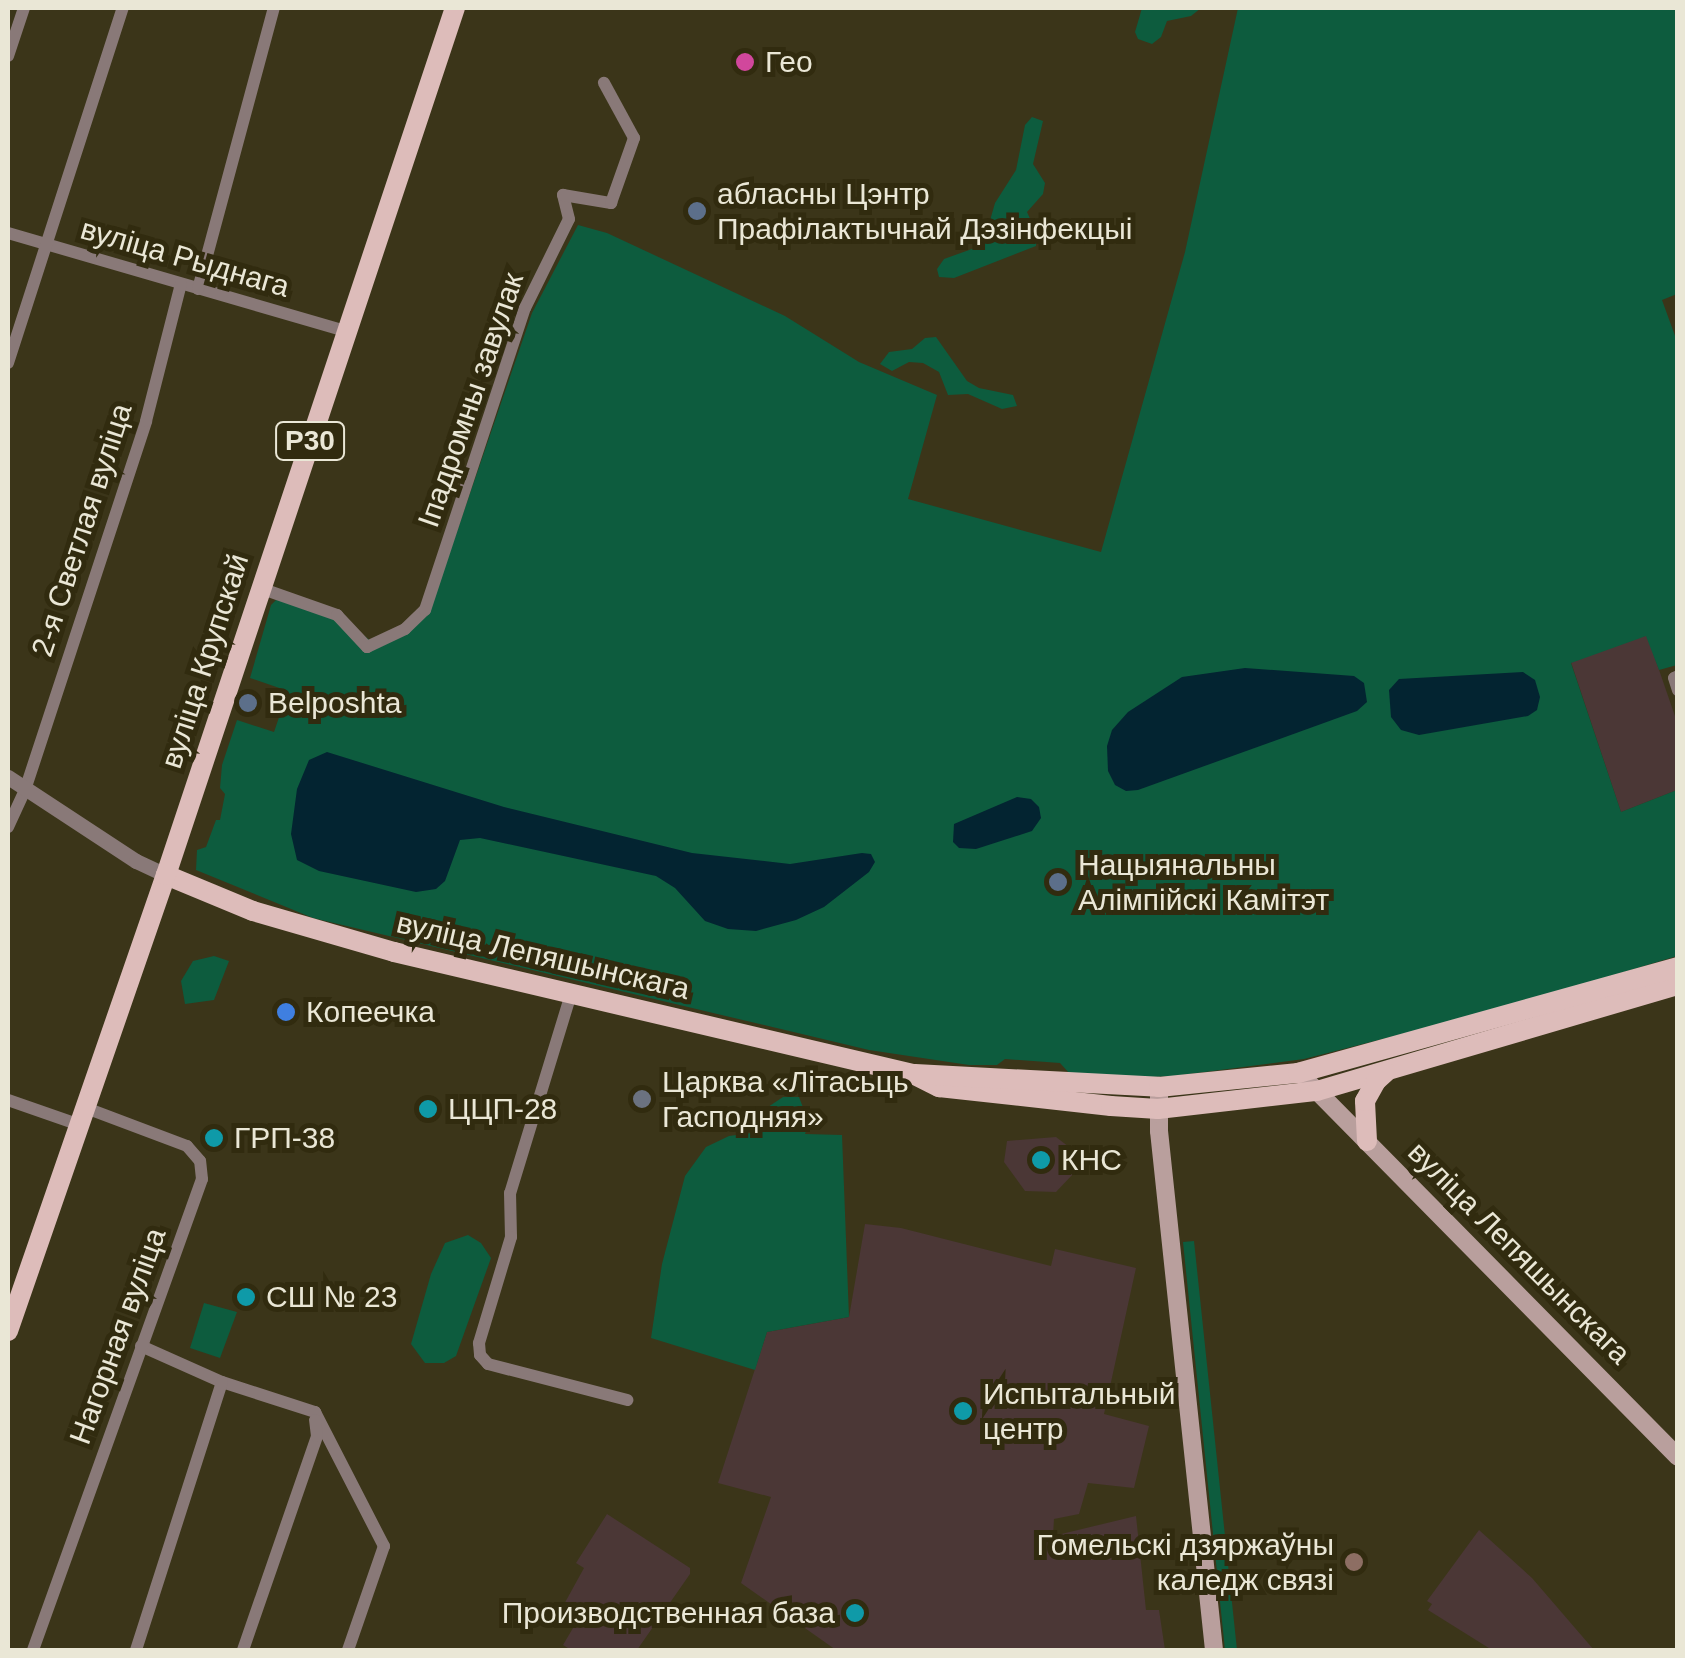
<!DOCTYPE html>
<html>
<head>
<meta charset="utf-8">
<style>
  body { margin:0 }
  #map { position:relative; width:1685px; height:1658px; overflow:hidden; background:#3b3519; font-family:Helvetica,sans-serif }
  div>[style] { position:absolute }
  .industrial>* { inset:0; background:#4b3736 }
  .green>* { inset:0; background:#0d5c3e }
  .water>* { inset:0; background:#032431 }
  .minor>* { height:12px; margin:-6px; padding:0 6px; transform-origin:6px; border-radius:6px; background:#897978 }
  .tertiary>* { height:15px; margin:-7.5px; padding:0 7.5px; transform-origin:7.5px; border-radius:7.5px; background:#897978 }
  .secondary>* { height:18px; margin:-9px; padding:0 9px; transform-origin:9px; border-radius:9px; background:#b99f9d }
  .primary>* { height:20px; margin:-10px; padding:0 10px; transform-origin:10px; border-radius:10px; background:#ddbcba }
  .dots>* { width:28px; height:28px; translate:-50% -50%; box-sizing:border-box; border:5px solid #312b0f; border-radius:50% }
  span { translate:-50% -50%; white-space:nowrap; text-align:center; line-height:1.15; -webkit-text-stroke:10px #312b0f; paint-order:stroke }
  .shield-label span { padding:2px 8px; background:#312b0f; border:2px solid; border-radius:8px; -webkit-text-stroke-width:0 }
  .shield-label { font-size:28px; color:#eae7d6; font-weight:700 }
  .poi-label { font-size:30px; color:#eae7d6 }
  .left { translate:0 -50%; text-align:left }
  .right { translate:-100% -50%; text-align:right }
  .street-label { font-size:30px; color:#eae7d6 }
  .frame { position:absolute; inset:0; border:10px solid #eae7d6; pointer-events:none }
</style>
</head>
<body>
<div id="map">
  <div class="industrial">
    <i style="clip-path:polygon(1647px 635px,1677px 722px,1677px 790px,1621px 812px,1571px 662px)"></i>
    <i style="clip-path:polygon(1056px 1137px,1073px 1150px,1077px 1158px,1074px 1173px,1056px 1192px,1025px 1191px,1004px 1162px,1007px 1141px)"></i>
    <i style="clip-path:polygon(865px 1224px,901px 1228px,1051px 1266px,1055px 1249px,1136px 1268px,1104px 1414px,1149px 1426px,1134px 1488px,1088px 1483px,1079px 1514px,1054px 1519px,1053px 1536px,1136px 1516px,1146px 1610px,1159px 1610px,1165px 1650px,836px 1650px,741px 1583px,771px 1497px,718px 1483px,767px 1332px,849px 1317px)"></i>
    <i style="clip-path:polygon(607px 1514px,690px 1568px,690px 1574px,637px 1650px,571px 1650px,563px 1645px,573px 1628px,557px 1617px,584px 1568px,576px 1563px)"></i>
    <i style="clip-path:polygon(1479px 1530px,1532px 1578px,1594px 1650px,1492px 1650px,1428px 1610px,1432px 1604px,1427px 1601px)"></i>
  </div>
  <div class="green">
    <i style="clip-path:polygon(1142px 8px,1201px 8px,1191px 16px,1167px 21px,1161px 37px,1152px 44px,1138px 39px,1135px 32px)"></i>
    <i style="clip-path:polygon(1238px 8px,1677px 8px,1677px 294px,1662px 300px,1678px 344px,1677px 665px,1659px 670px,1646px 636px,1571px 663px,1621px 812px,1677px 790px,1677px 956px,1512px 1006px,1304px 1059px,1174px 1076px,1105px 1079px,1070px 1074px,1060px 1063px,1005px 1059px,997px 1065px,969px 1065px,869px 1050px,313px 918px,196px 870px,197px 850px,206px 847px,216px 820px,220px 820px,225px 794px,220px 788px,222px 765px,237px 720px,274px 732px,288px 691px,250px 678px,271px 605px,276px 600px,332px 611px,376px 645px,432px 604px,532px 313px,578px 225px,607px 233px,785px 316px,859px 362px,937px 395px,908px 499px,1101px 552px,1185px 252px)"></i>
    <i style="clip-path:polygon(1032px 117px,1043px 121px,1033px 164px,1045px 183px,1043px 194px,1027px 212px,1037px 234px,1036px 246px,954px 278px,939px 277px,937px 269px,944px 259px,983px 245px,995px 203px,1016px 170px,1025px 125px)"></i>
    <i style="clip-path:polygon(936px 337px,967px 381px,979px 388px,1013px 395px,1017px 406px,1002px 409px,968px 394px,948px 395px,939px 372px,923px 363px,909px 362px,892px 371px,880px 364px,889px 352px,912px 349px,925px 338px)"></i>
    <i style="clip-path:polygon(214px 956px,229px 961px,214px 1000px,185px 1004px,181px 981px,193px 961px)"></i>
    <i style="clip-path:polygon(783px 1097px,799px 1097px,809px 1123px,805px 1134px,842px 1135px,849px 1317px,767px 1332px,755px 1370px,651px 1338px,662px 1264px,685px 1176px,706px 1147px,729px 1136px,759px 1132px,759px 1113px)"></i>
    <i style="clip-path:polygon(468px 1235px,481px 1243px,491px 1258px,456px 1356px,444px 1363px,425px 1363px,411px 1344px,431px 1274px,445px 1243px)"></i>
    <i style="clip-path:polygon(1194px 1241px,1237px 1650px,1225px 1650px,1183px 1242px)"></i>
    <i style="clip-path:polygon(204px 1303px,237px 1312px,220px 1358px,190px 1348px)"></i>
  </div>
  <div class="water">
    <i style="clip-path:polygon(1245px 668px,1354px 676px,1364px 683px,1367px 702px,1357px 711px,1138px 790px,1126px 791px,1115px 785px,1108px 771px,1107px 746px,1112px 730px,1128px 712px,1182px 677px)"></i>
    <i style="clip-path:polygon(1523px 672px,1535px 680px,1540px 697px,1537px 710px,1528px 716px,1419px 735px,1401px 730px,1391px 717px,1389px 690px,1399px 679px)"></i>
    <i style="clip-path:polygon(327px 752px,504px 807px,692px 853px,790px 864px,862px 853px,871px 854px,875px 862px,869px 872px,824px 907px,796px 920px,756px 931px,728px 929px,705px 921px,675px 888px,656px 876px,480px 838px,460px 840px,445px 881px,436px 889px,416px 892px,319px 871px,297px 860px,291px 834px,297px 789px,309px 760px)"></i>
    <i style="clip-path:polygon(1017px 797px,1031px 799px,1039px 807px,1041px 818px,1032px 831px,976px 849px,959px 848px,953px 842px,954px 824px)"></i>
  </div>
  <div class="minor">
    <i style="left:8px;top:56px;width:51px;rotate:-71.6deg"></i>
    <i style="left:8px;top:233px;width:354px;rotate:16.2deg"></i>
    <i style="left:198px;top:289px;width:291px;rotate:-74.9deg"></i>
    <i style="left:8px;top:363px;width:373px;rotate:-72.1deg"></i>
    <i style="left:260px;top:588px;width:82px;rotate:19.3deg"></i>
    <i style="left:337px;top:615px;width:44px;rotate:46.8deg"></i>
    <i style="left:367px;top:647px;width:42px;rotate:-25.3deg"></i>
    <i style="left:405px;top:629px;width:28px;rotate:-44deg"></i>
    <i style="left:425px;top:610px;width:318px;rotate:-71.7deg"></i>
    <i style="left:525px;top:308px;width:99px;rotate:-63.7deg"></i>
    <i style="left:569px;top:219px;width:25px;rotate:-104deg"></i>
    <i style="left:563px;top:195px;width:49px;rotate:9.5deg"></i>
    <i style="left:611px;top:203px;width:69px;rotate:-70.5deg"></i>
    <i style="left:634px;top:138px;width:63px;rotate:-118.6deg"></i>
    <i style="left:1678px;top:676px;width:4px;rotate:153deg"></i>
    <i style="left:1674px;top:678px;width:13px;rotate:72deg"></i>
    <i style="left:8px;top:827px;width:41px;rotate:-65.3deg"></i>
    <i style="left:25px;top:790px;width:388px;rotate:-71.8deg"></i>
    <i style="left:146px;top:421px;width:141px;rotate:-75.7deg"></i>
    <i style="left:571px;top:994px;width:208px;rotate:107deg"></i>
    <i style="left:510px;top:1193px;width:44px;rotate:88.7deg"></i>
    <i style="left:511px;top:1237px;width:111px;rotate:106.8deg"></i>
    <i style="left:479px;top:1343px;width:12px;rotate:85deg"></i>
    <i style="left:480px;top:1355px;width:12px;rotate:48deg"></i>
    <i style="left:488px;top:1364px;width:144px;rotate:14.5deg"></i>
    <i style="left:8px;top:1100px;width:73px;rotate:19.2deg"></i>
    <i style="left:141px;top:1346px;width:89px;rotate:24deg"></i>
    <i style="left:222px;top:1382px;width:98px;rotate:17.9deg"></i>
    <i style="left:315px;top:1412px;width:151px;rotate:62.8deg"></i>
    <i style="left:384px;top:1546px;width:110px;rotate:109.1deg"></i>
    <i style="left:33px;top:1650px;width:500px;rotate:-70.26deg"></i>
    <i style="left:202px;top:1179px;width:18px;rotate:-96deg"></i>
    <i style="left:200px;top:1161px;width:20px;rotate:-131deg"></i>
    <i style="left:187px;top:1146px;width:111px;rotate:-159.4deg"></i>
    <i style="left:136px;top:1650px;width:281px;rotate:-72.2deg"></i>
    <i style="left:243px;top:1650px;width:226px;rotate:-70.9deg"></i>
    <i style="left:317px;top:1436px;width:16px;rotate:-97deg"></i>
  </div>
  <div class="tertiary">
    <i style="left:8px;top:777px;width:153px;rotate:33.3deg"></i>
    <i style="left:136px;top:861px;width:33px;rotate:25deg"></i>
  </div>
  <div class="secondary">
    <i style="left:1309px;top:1083px;width:525px;rotate:45.39deg"></i>
    <i style="left:1159px;top:1087px;width:44px;rotate:90deg"></i>
    <i style="left:1159px;top:1131px;width:522px;rotate:83.95deg"></i>
  </div>
  <div class="primary">
    <i style="left:166px;top:875px;width:94px;rotate:22.5deg"></i>
    <i style="left:253px;top:911px;width:147px;rotate:16.2deg"></i>
    <i style="left:394px;top:952px;width:533px;rotate:13.23deg"></i>
    <i style="left:913px;top:1074px;width:29px;rotate:27deg"></i>
    <i style="left:939px;top:1087px;width:173px;rotate:6.3deg"></i>
    <i style="left:1111px;top:1106px;width:47px;rotate:3.7deg"></i>
    <i style="left:1158px;top:1109px;width:160px;rotate:-6.5deg"></i>
    <i style="left:1317px;top:1091px;width:376px;rotate:-16.4deg"></i>
    <i style="left:915px;top:1074px;width:244px;rotate:3deg"></i>
    <i style="left:1159px;top:1087px;width:140px;rotate:-5.8deg"></i>
    <i style="left:1298px;top:1073px;width:395px;rotate:-15.6deg"></i>
    <i style="left:1367px;top:1141px;width:40px;rotate:-92.9deg"></i>
    <i style="left:1365px;top:1101px;width:23px;rotate:-61deg"></i>
    <i style="left:1376px;top:1081px;width:13px;rotate:-42deg"></i>
    <i style="left:8px;top:1331px;width:483px;rotate:-70.9deg"></i>
    <i style="left:166px;top:875px;width:914px;rotate:-71.57deg"></i>
  </div>
  <div class="dots">
    <i style="left:745px;top:62px;background:#d1479c"></i>
    <i style="left:697px;top:211px;background:#5c6f8a"></i>
    <i style="left:248px;top:703px;background:#5c6f8a"></i>
    <i style="left:1058px;top:882px;background:#5c6f8a"></i>
    <i style="left:286px;top:1012px;background:#3f7fe0"></i>
    <i style="left:642px;top:1099px;background:#6b7280"></i>
    <i style="left:428px;top:1109px;background:#0f9aa8"></i>
    <i style="left:214px;top:1138px;background:#0f9aa8"></i>
    <i style="left:1041px;top:1160px;background:#0f9aa8"></i>
    <i style="left:246px;top:1297px;background:#0f9aa8"></i>
    <i style="left:963px;top:1411px;background:#0f9aa8"></i>
    <i style="left:1354px;top:1562px;background:#8d6e63"></i>
    <i style="left:855px;top:1613px;background:#0f9aa8"></i>
  </div>
  <div class="shield-label">
    <span style="left:310px;top:441px">Р30</span>
  </div>
  <div class="poi-label">
    <span class="left" style="left:765px;top:62px">Гео</span>
    <span class="left" style="left:717px;top:211px">абласны Цэнтр<br>Прафілактычнай Дэзінфекцыі</span>
    <span class="left" style="left:268px;top:703px">Belposhta</span>
    <span class="left" style="left:1078px;top:882px">Нацыянальны<br>Алімпійскі Камітэт</span>
    <span class="left" style="left:306px;top:1012px">Копеечка</span>
    <span class="left" style="left:662px;top:1099px">Царква «Літасьць<br>Гасподняя»</span>
    <span class="left" style="left:448px;top:1109px">ЦЦП-28</span>
    <span class="left" style="left:234px;top:1138px">ГРП-38</span>
    <span class="left" style="left:1061px;top:1160px">КНС</span>
    <span class="left" style="left:266px;top:1297px">СШ № 23</span>
    <span class="left" style="left:983px;top:1411px">Испытальный<br>центр</span>
    <span class="right" style="left:1334px;top:1562px">Гомельскі дзяржаўны<br>каледж связі</span>
    <span class="right" style="left:835px;top:1613px">Производственная база</span>
  </div>
  <div class="street-label">
    <span style="left:185px;top:258px;rotate:16deg">вуліца Рыднага</span>
    <span style="left:471px;top:400px;rotate:-71deg">Іпадромны завулак</span>
    <span style="left:82px;top:530px;rotate:-72deg">2-я Светлая вуліца</span>
    <span style="left:205px;top:661px;rotate:-72deg">вуліца Крупскай</span>
    <span style="left:543px;top:956px;rotate:13deg">вуліца Лепяшынскага</span>
    <span style="left:1519px;top:1253px;rotate:45deg">вуліца Лепяшынскага</span>
    <span style="left:118px;top:1336px;rotate:-70deg">Нагорная вуліца</span>
  </div>
  <div class="frame"></div>
</div>
</body>
</html>
